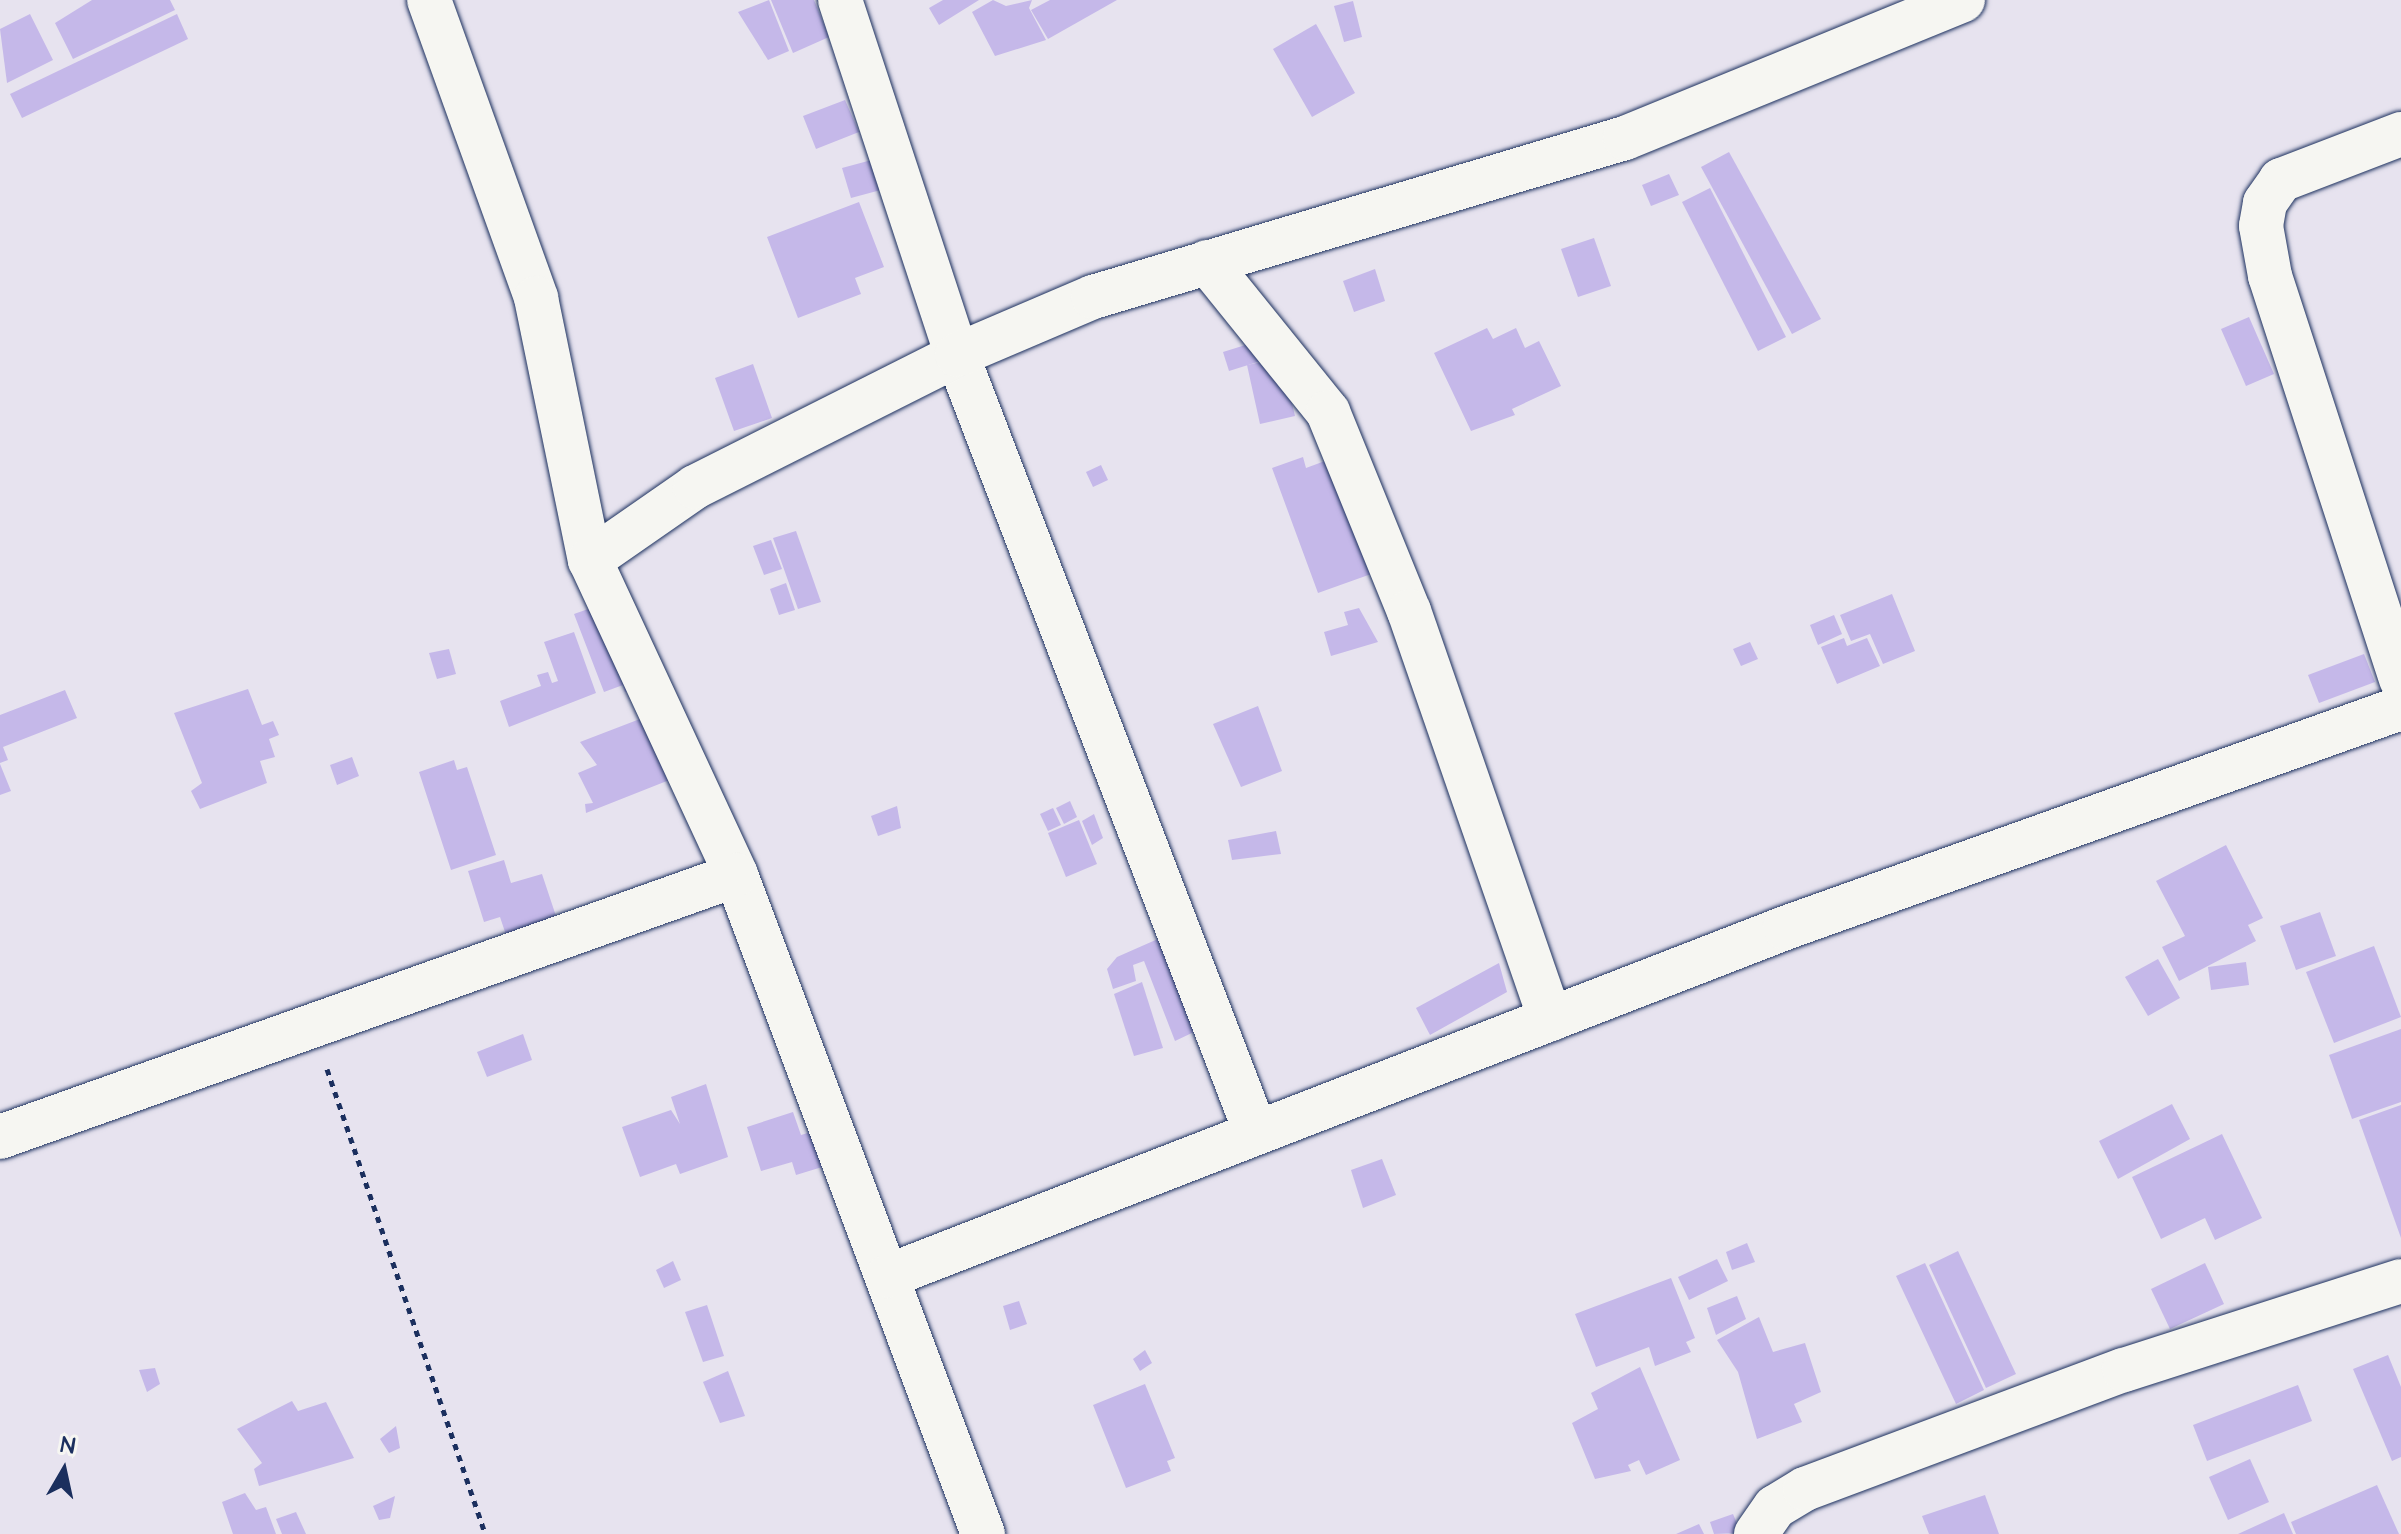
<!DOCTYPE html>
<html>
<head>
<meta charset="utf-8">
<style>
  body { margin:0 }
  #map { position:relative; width:2401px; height:1534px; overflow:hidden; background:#e7e3ef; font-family:"Architects Daughter",sans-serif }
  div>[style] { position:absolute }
  .building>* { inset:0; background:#c5b8e9 }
  .path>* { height:5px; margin-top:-2.5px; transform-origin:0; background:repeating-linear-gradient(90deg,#1b2f5e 0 6px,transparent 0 12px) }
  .roads { filter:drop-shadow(0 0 2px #1b2f5e) drop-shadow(0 0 2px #1b2f5e) }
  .street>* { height:44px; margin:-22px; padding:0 22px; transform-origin:22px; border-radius:22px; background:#f6f6f2 }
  span { translate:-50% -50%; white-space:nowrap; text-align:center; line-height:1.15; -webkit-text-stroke:7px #f6f6f2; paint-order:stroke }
  .north { position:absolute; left:24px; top:1430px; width:80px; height:80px; -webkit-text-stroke:6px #f6f6f2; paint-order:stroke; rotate:9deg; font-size:22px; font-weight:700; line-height:32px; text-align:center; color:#1b2f5e }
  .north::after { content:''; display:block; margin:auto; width:28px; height:36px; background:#1b2f5e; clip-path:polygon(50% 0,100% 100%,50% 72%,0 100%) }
</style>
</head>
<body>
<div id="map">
  <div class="building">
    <i style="clip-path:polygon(92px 0,170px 0,175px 10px,73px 59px,55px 23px)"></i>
    <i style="clip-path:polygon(769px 0,789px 51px,768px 60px,738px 12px)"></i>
    <i style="clip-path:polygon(771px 0,814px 0,829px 37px,793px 53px)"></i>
    <i style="clip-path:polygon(943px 0,979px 0,939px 25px,929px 8px)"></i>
    <i style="clip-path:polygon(993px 0,1006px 6px,1032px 0,1029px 8px,1046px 40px,995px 56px,972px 12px)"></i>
    <i style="clip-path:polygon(1050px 0,1117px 0,1048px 39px,1031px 10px)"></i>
    <i style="clip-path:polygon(1353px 1px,1362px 37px,1344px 42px,1334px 6px)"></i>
    <i style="clip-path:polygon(30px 14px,53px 60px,7px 83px,0 29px)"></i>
    <i style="clip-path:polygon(177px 14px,188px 39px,22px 118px,10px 94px)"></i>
    <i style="clip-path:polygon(1316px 24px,1355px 93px,1312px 117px,1273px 49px)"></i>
    <i style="clip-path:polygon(845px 100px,859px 132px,816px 149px,803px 116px)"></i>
    <i style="clip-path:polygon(1729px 152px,1821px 319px,1792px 334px,1701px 167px)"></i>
    <i style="clip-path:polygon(879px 158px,888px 188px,851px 198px,842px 168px)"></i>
    <i style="clip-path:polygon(1669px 174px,1679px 195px,1651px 206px,1642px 185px)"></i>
    <i style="clip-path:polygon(1710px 188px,1786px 337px,1758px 351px,1682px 202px)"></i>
    <i style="clip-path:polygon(859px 202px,884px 267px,855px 278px,861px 294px,798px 318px,767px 237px)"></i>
    <i style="clip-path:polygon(1594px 238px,1611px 286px,1578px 297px,1561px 249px)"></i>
    <i style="clip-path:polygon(1375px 269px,1385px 301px,1354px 312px,1343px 281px)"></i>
    <i style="clip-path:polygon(2249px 317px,2274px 374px,2246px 386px,2221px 329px)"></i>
    <i style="clip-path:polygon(1487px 328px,1493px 339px,1516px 328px,1525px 348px,1539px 341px,1561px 386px,1512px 409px,1515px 415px,1471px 431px,1434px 353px)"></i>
    <i style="clip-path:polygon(1284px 333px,1289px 352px,1229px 371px,1223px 352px)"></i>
    <i style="clip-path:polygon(1281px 358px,1295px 416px,1260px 424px,1247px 365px)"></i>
    <i style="clip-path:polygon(753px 364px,772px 418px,734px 431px,715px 378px)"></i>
    <i style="clip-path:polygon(1303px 457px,1306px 468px,1333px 458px,1374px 573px,1318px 593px,1272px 468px)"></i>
    <i style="clip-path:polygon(1101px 465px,1108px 480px,1093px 487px,1086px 472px)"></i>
    <i style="clip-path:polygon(796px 531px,821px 602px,798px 609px,773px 538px)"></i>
    <i style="clip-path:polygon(771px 540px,782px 569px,764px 575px,753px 546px)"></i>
    <i style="clip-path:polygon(786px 583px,795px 610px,779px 615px,770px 589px)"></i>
    <i style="clip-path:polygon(1892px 594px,1915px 651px,1883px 664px,1870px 634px,1851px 641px,1840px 615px)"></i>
    <i style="clip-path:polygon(605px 603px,639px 686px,625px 692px,623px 685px,604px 692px,574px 614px)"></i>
    <i style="clip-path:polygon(1359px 608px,1378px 642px,1331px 656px,1324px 632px,1348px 625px,1344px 612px)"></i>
    <i style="clip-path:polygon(1834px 615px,1842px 634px,1818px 645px,1810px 625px)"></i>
    <i style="clip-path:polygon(574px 632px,596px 693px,509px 727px,500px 701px,541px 686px,537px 675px,548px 672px,552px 683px,558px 681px,544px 642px)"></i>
    <i style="clip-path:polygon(1844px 638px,1847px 646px,1867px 638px,1880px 666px,1837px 684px,1821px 647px)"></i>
    <i style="clip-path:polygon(1750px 642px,1758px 659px,1741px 666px,1733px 649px)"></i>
    <i style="clip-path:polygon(449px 649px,456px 674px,437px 679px,429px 653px)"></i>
    <i style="clip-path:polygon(2364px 654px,2375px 682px,2319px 703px,2308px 675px)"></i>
    <i style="clip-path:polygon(248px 689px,262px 725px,273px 721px,279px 735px,269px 739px,275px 757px,260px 761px,267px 783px,200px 809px,191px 791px,202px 783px,174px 713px)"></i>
    <i style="clip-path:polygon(65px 690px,77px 718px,3px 747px,8px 760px,0 763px,0 715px)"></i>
    <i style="clip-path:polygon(1258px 706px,1282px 771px,1241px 787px,1213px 724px)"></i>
    <i style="clip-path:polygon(666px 709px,682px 775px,586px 813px,585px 804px,593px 803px,578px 773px,597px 765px,580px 742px)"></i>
    <i style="clip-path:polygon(352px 757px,359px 776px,337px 785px,330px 765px)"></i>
    <i style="clip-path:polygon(454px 760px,457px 770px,467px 767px,496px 855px,451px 870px,419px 772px)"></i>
    <i style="clip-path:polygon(0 764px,11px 791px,0 795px)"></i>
    <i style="clip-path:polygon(1070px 801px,1077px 817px,1064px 824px,1056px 808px)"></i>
    <i style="clip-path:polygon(897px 806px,901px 828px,878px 836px,871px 816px)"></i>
    <i style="clip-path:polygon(1053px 808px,1061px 825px,1048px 831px,1040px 814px)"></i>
    <i style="clip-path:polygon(1094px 814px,1103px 838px,1092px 845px,1082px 821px)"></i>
    <i style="clip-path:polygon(1079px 820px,1097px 864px,1066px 877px,1048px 833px)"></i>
    <i style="clip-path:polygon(1276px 831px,1281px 854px,1232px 860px,1228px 840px)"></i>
    <i style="clip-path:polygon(2226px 845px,2263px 918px,2248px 925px,2256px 941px,2179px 981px,2162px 947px,2185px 936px,2156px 881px)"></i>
    <i style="clip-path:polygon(504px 860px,511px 883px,542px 874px,560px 928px,509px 944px,500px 917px,484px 922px,468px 871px)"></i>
    <i style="clip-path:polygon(2320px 912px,2336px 956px,2296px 970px,2280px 926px)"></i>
    <i style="clip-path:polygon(1176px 931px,1213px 1023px,1175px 1041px,1144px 961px,1133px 965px,1136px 981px,1113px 989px,1107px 969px,1117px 957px)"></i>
    <i style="clip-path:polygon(2374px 946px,2401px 1017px,2334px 1043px,2306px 972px)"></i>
    <i style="clip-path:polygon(2158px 959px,2180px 998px,2148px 1016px,2125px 977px)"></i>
    <i style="clip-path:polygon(2246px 962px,2249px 985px,2211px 990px,2208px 967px)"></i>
    <i style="clip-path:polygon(1499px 963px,1507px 992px,1430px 1035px,1416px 1008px)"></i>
    <i style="clip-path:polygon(1142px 982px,1163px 1048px,1134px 1056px,1114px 994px)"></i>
    <i style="clip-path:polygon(2401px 1029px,2401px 1102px,2352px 1119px,2329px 1055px)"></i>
    <i style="clip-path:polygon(523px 1034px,532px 1060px,487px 1077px,477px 1052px)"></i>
    <i style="clip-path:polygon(706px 1084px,728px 1157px,680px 1174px,676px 1164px,640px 1177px,622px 1127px,671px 1110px,680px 1124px,671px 1097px)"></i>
    <i style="clip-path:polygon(2172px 1104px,2190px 1139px,2118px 1179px,2099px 1141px)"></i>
    <i style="clip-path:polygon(2401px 1105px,2401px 1238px,2359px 1120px)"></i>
    <i style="clip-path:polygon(793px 1112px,801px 1135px,821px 1129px,832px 1164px,796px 1175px,792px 1162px,761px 1171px,747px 1127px)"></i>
    <i style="clip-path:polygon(2222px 1134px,2262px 1218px,2215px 1240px,2205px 1218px,2161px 1239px,2132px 1177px)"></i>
    <i style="clip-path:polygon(1382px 1159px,1396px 1195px,1363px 1208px,1351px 1170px)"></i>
    <i style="clip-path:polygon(1747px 1243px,1755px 1262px,1732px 1270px,1726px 1252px)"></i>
    <i style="clip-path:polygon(1958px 1251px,2016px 1374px,1986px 1388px,1929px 1265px)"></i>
    <i style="clip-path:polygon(1717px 1259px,1728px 1281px,1689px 1300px,1678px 1277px)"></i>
    <i style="clip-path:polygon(673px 1261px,681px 1280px,664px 1288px,656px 1270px)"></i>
    <i style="clip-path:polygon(1925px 1263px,1984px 1390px,1956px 1404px,1896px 1276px)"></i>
    <i style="clip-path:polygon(2205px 1263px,2224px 1304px,2170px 1329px,2151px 1289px)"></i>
    <i style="clip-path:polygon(1671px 1278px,1695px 1338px,1686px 1342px,1691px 1352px,1655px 1366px,1649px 1347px,1596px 1367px,1575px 1314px)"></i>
    <i style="clip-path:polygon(1737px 1296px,1746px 1319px,1716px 1335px,1707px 1308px)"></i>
    <i style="clip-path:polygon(1019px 1301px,1027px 1324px,1010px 1330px,1003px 1306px)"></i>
    <i style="clip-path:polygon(707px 1305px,724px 1356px,703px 1362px,685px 1312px)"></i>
    <i style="clip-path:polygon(1759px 1317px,1773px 1352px,1805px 1343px,1821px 1392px,1794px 1404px,1802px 1422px,1757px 1439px,1738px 1372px,1717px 1340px)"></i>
    <i style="clip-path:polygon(1145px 1350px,1152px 1363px,1140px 1371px,1133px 1359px)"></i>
    <i style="clip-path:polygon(2388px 1355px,2401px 1387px,2401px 1457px,2392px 1461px,2353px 1369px)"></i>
    <i style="clip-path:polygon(1640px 1367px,1680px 1460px,1646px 1475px,1639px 1460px,1628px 1465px,1631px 1471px,1595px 1479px,1572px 1423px,1598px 1409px,1591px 1393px)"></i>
    <i style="clip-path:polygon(155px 1368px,160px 1384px,147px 1392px,139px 1370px)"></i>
    <i style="clip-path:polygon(728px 1371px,745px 1416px,720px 1423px,703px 1382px)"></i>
    <i style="clip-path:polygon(1145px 1384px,1175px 1458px,1167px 1461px,1171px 1471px,1126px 1488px,1093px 1405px)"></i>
    <i style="clip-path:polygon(2298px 1385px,2312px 1421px,2207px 1461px,2193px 1425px)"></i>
    <i style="clip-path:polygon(292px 1401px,298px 1411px,326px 1402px,354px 1458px,259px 1486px,254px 1469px,262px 1463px,237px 1429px)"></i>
    <i style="clip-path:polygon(396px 1426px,400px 1448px,389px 1453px,380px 1439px)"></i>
    <i style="clip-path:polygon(2250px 1459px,2269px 1502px,2228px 1520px,2209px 1477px)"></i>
    <i style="clip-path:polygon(2377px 1485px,2399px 1534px,2296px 1534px,2291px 1522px)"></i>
    <i style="clip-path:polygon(245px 1493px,256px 1510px,266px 1507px,276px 1534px,233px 1534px,222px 1502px)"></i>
    <i style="clip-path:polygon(1985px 1495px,1999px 1534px,1929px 1534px,1922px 1516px)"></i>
    <i style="clip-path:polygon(395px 1496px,390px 1518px,379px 1520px,373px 1506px)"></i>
    <i style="clip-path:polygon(296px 1512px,306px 1534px,282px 1534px,276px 1519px)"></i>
    <i style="clip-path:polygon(2284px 1513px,2293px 1534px,2238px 1534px)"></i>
    <i style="clip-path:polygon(1733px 1514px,1741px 1533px,1714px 1534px,1710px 1522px)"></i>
    <i style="clip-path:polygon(1699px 1524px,1704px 1534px,1676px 1534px)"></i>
  </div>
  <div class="path">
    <i style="left:327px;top:1069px;width:491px;rotate:71.2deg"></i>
  </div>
  <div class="roads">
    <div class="street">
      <i style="left:429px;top:0;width:317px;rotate:70.2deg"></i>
      <i style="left:536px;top:298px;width:268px;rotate:78.4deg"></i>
      <i style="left:590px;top:560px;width:347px;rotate:65.1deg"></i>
      <i style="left:736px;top:875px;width:704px;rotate:69.45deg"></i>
      <i style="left:840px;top:0;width:374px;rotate:71.8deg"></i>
      <i style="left:957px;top:355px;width:833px;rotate:68.98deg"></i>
      <i style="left:2401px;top:134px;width:129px;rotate:159deg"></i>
      <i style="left:2281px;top:180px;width:28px;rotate:125deg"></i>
      <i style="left:2265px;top:203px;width:23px;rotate:100deg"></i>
      <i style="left:2261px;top:226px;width:51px;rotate:79.8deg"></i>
      <i style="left:2270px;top:276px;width:424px;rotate:72deg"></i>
      <i style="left:1207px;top:262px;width:193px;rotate:51.1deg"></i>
      <i style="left:1328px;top:412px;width:215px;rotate:67.9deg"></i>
      <i style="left:1409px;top:611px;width:432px;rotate:70.9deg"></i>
      <i style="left:590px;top:560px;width:128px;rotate:-34.8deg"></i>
      <i style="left:695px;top:487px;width:293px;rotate:-26.7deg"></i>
      <i style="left:957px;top:355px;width:148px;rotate:-23.1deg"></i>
      <i style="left:1093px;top:297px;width:555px;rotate:-16.64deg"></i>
      <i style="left:1625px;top:138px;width:365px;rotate:-22.2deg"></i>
      <i style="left:0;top:1137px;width:781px;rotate:-19.59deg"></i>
      <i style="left:888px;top:1276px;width:962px;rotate:-21.2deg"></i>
      <i style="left:1785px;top:928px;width:654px;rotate:-19.65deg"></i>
      <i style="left:1756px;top:1534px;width:33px;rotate:-55deg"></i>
      <i style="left:1775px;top:1507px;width:35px;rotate:-31deg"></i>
      <i style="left:1805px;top:1489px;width:340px;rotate:-20.5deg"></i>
      <i style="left:2124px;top:1370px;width:291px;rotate:-17.8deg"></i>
    </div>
  </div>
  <div class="north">N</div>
</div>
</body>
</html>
